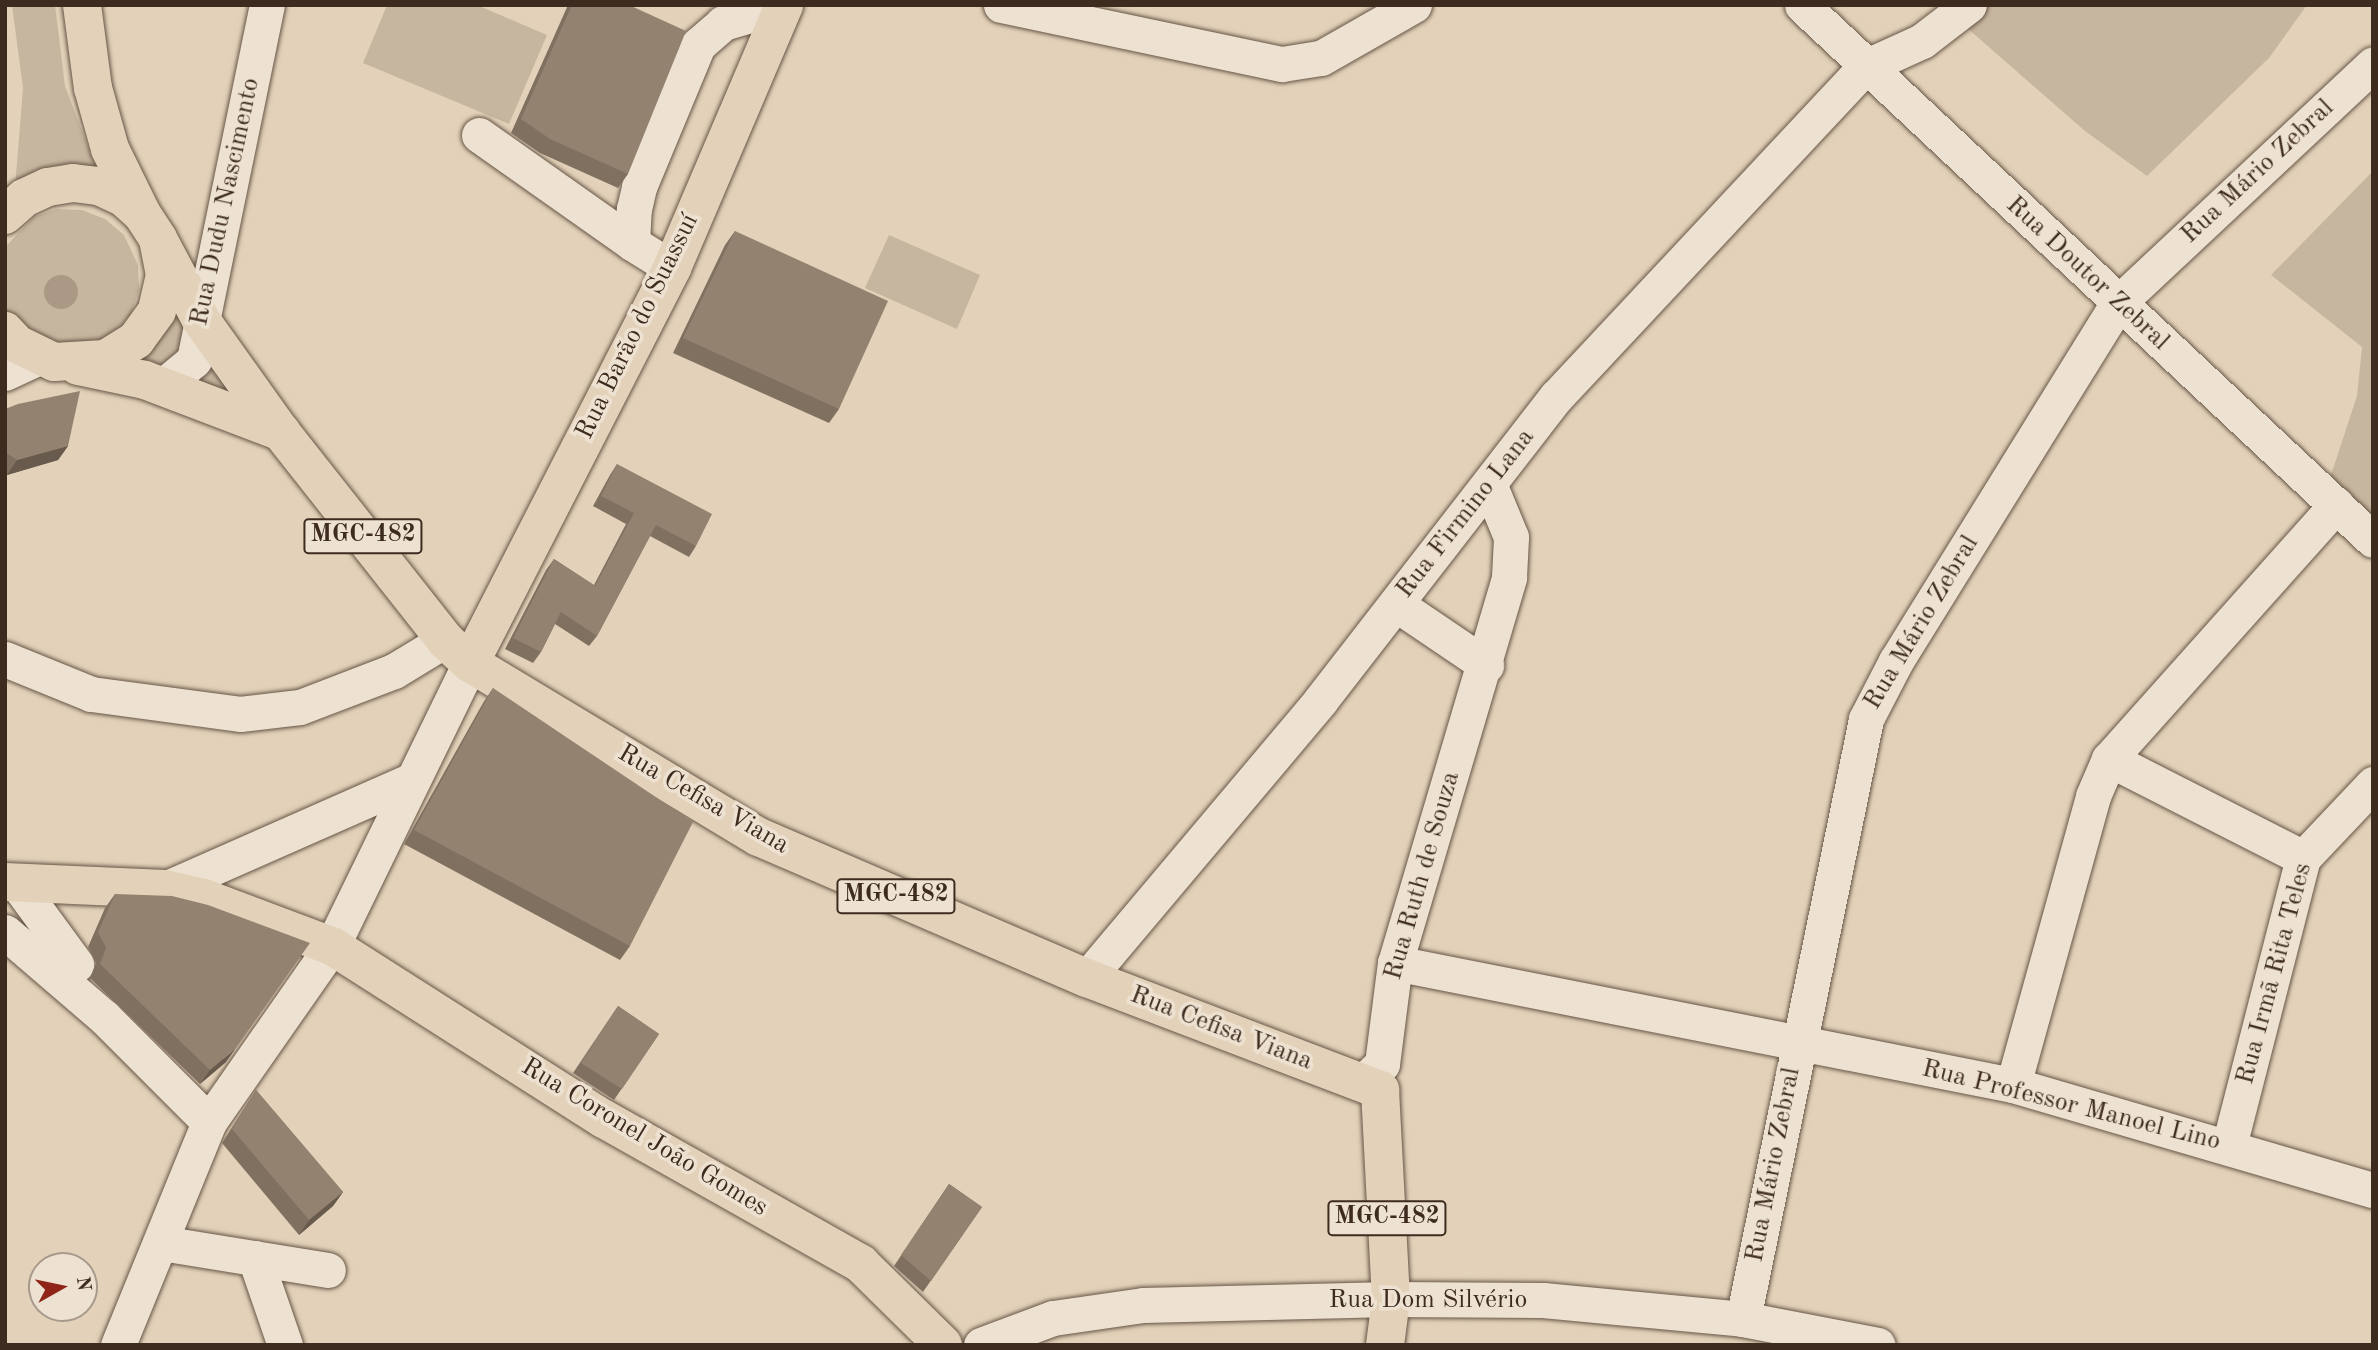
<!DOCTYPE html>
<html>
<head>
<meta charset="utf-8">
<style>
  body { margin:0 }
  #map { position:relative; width:2378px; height:1350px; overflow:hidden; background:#e3d2b9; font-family:"Old Standard TT",serif }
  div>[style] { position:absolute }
  .green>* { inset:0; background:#c7b69f }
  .water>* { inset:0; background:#ab9985 }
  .round { border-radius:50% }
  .roads { filter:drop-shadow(0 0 2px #675546) drop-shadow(0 0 2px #675546) }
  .minor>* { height:35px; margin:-17.5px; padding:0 17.5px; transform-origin:17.5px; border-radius:17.5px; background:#ede2d2 }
  .major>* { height:38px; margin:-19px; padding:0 19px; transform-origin:19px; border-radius:19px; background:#e3d2b9 }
  .highway>* { height:38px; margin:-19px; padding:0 19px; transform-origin:19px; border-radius:19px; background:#e3d2b9 }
  .wall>* { inset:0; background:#7f7060 }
  .shaded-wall>* { inset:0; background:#685b4e }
  .building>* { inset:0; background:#948270 }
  span { translate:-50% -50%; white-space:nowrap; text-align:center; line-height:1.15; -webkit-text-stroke:7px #ede2d2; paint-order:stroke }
  .shield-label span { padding:2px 5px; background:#ede2d2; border:2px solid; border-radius:5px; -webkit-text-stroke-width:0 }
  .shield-label { font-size:24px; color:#3e2b20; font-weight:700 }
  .street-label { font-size:26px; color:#3e2b20 }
  .frame { position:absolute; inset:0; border:7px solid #3e2b20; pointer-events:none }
  .north { position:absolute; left:28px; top:1252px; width:70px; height:70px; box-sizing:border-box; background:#ede2d2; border:2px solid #a7998b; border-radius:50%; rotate:81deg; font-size:19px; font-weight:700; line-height:28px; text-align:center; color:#3e2b20 }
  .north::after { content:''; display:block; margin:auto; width:24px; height:32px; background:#8f2418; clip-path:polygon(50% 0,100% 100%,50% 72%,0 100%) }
</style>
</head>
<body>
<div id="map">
  <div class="green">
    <i style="clip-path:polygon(12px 5px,55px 5px,65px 86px,103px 186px,14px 200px,23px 88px)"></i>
    <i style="clip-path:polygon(387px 5px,477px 5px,547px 35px,509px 124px,363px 63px)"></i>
    <i style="clip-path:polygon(1948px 5px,2307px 5px,2269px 58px,2147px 176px,2085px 131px,1958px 20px)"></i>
    <i style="clip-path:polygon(2373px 171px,2373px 523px,2328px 484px,2357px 396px,2362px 347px,2271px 275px)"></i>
    <i style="clip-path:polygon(57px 209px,82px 210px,105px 219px,124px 235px,138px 265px,139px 290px,131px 314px,115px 333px,94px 346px,43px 346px,5px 312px,5px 247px,34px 217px)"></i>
    <i style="clip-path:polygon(889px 235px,980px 275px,957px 329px,865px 288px)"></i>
    <i style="clip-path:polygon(167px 290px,267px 423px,107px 362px)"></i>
  </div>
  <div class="water">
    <i class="round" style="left:44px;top:275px;width:34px;height:34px"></i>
  </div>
  <div class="roads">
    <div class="minor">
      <i style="left:1001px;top:5px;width:287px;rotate:11.9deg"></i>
      <i style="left:1282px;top:64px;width:39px;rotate:-9deg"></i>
      <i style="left:1321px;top:58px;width:107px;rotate:-29.7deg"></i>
      <i style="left:1802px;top:5px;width:782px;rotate:43.14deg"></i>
      <i style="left:479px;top:135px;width:187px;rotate:35.2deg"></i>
      <i style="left:672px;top:268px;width:47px;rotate:-148deg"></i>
      <i style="left:632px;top:243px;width:34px;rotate:-87deg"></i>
      <i style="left:634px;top:209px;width:23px;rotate:-77deg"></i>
      <i style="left:639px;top:187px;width:154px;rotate:-67.4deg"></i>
      <i style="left:698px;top:45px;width:33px;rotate:-41deg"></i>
      <i style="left:723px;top:23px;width:64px;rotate:-16.4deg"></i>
      <i style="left:5px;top:373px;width:38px;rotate:-25deg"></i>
      <i style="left:163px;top:386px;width:40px;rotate:-40deg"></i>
      <i style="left:194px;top:360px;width:362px;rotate:-78.4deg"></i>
      <i style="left:1396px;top:604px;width:109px;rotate:34.1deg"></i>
      <i style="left:5px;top:659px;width:93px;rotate:22.1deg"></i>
      <i style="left:91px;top:694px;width:150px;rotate:7.6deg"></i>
      <i style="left:240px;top:714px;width:60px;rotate:-6.7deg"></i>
      <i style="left:300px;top:707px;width:101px;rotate:-21deg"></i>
      <i style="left:394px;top:671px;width:60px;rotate:-31.3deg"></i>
      <i style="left:2109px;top:759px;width:218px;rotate:27deg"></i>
      <i style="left:16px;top:882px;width:102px;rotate:53.8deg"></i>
      <i style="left:165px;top:889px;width:268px;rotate:-23.8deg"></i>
      <i style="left:5px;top:932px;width:132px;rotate:40.7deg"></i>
      <i style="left:105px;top:1018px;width:147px;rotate:45deg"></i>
      <i style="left:1395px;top:963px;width:630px;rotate:11.17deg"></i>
      <i style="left:2013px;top:1085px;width:375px;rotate:16.3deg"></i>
      <i style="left:1087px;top:978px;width:362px;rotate:-49.9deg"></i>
      <i style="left:1320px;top:701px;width:386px;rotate:-52.2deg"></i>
      <i style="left:1557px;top:396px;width:451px;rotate:-46.9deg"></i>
      <i style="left:1865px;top:67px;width:63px;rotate:-24.5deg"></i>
      <i style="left:1922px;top:41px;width:59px;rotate:-37.5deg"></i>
      <i style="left:1362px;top:1083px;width:28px;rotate:-44deg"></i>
      <i style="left:1382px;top:1064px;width:102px;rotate:-82.7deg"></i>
      <i style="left:1395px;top:963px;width:402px;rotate:-73.5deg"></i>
      <i style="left:1509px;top:577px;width:40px;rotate:-87.1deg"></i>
      <i style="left:1511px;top:537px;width:55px;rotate:-112.4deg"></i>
      <i style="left:2013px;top:1085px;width:300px;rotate:-74.5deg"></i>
      <i style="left:2093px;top:796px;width:40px;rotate:-66.6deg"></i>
      <i style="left:2109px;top:759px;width:341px;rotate:-48.2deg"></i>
      <i style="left:2229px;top:1146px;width:297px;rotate:-75.6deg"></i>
      <i style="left:2303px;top:858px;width:102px;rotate:-46.6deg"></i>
      <i style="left:161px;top:1243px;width:169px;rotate:9.2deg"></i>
      <i style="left:255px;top:1258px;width:92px;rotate:71deg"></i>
      <i style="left:1743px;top:1319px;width:612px;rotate:-78.41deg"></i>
      <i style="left:1866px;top:719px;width:65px;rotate:-62.7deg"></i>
      <i style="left:1896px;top:661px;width:421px;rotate:-58.2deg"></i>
      <i style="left:2118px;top:303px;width:349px;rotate:-43.1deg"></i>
      <i style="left:118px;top:1345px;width:241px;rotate:-67.8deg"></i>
      <i style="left:209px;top:1122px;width:215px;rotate:-55.1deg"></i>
      <i style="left:332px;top:946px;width:315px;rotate:-64deg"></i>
      <i style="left:981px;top:1345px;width:77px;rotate:-20.6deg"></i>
      <i style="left:1053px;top:1318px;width:91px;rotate:-8.2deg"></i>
      <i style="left:1143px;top:1305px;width:248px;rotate:-1.4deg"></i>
      <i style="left:1391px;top:1299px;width:152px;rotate:0.4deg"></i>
      <i style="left:1543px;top:1300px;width:201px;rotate:5.4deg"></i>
      <i style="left:1743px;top:1319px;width:137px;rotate:10.9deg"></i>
    </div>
    <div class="major">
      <i style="left:470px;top:663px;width:444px;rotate:-62.9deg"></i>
      <i style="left:672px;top:268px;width:286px;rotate:-66.9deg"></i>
    </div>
    <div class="highway">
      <i style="left:82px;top:5px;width:84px;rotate:82.5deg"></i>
      <i style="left:93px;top:88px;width:63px;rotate:74.4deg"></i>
      <i style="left:110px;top:149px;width:70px;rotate:63.8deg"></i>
      <i style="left:5px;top:215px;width:25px;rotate:-42deg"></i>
      <i style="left:24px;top:198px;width:26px;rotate:-25deg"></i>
      <i style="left:48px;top:187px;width:25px;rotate:-9deg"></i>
      <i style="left:73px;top:183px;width:26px;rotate:7deg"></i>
      <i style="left:99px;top:186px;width:26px;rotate:25deg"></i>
      <i style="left:123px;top:197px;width:25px;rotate:42deg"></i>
      <i style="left:142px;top:214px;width:30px;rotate:57deg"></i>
      <i style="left:158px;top:239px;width:37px;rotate:79deg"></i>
      <i style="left:165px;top:275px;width:37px;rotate:103deg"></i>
      <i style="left:157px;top:311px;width:36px;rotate:126deg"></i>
      <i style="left:136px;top:340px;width:36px;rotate:148deg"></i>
      <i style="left:105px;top:359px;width:51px;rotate:176.6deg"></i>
      <i style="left:54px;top:362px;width:41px;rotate:-154.1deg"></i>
      <i style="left:17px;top:344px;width:18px;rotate:-133deg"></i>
      <i style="left:158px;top:239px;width:92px;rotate:62deg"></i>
      <i style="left:201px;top:320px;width:138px;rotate:54.5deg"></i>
      <i style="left:281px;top:432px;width:265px;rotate:51.7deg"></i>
      <i style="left:445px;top:640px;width:34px;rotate:43deg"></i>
      <i style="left:470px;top:663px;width:337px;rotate:31.1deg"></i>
      <i style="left:759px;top:837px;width:357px;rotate:23.3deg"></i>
      <i style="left:1087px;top:978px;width:314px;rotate:20.9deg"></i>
      <i style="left:1380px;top:1090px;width:209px;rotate:87deg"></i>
      <i style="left:1391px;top:1299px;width:46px;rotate:97.4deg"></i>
      <i style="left:78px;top:366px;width:68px;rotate:11.8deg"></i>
      <i style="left:145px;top:380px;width:146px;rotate:20.9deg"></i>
      <i style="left:5px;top:882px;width:160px;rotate:2.5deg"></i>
      <i style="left:165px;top:889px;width:40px;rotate:13deg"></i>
      <i style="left:204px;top:898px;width:137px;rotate:20.6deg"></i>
      <i style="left:332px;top:946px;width:322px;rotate:32.5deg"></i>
      <i style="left:604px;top:1119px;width:295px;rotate:29.4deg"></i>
      <i style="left:861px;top:1264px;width:115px;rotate:44.6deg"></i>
    </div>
  </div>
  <div class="wall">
    <i style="clip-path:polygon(568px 5px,629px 5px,628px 174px,618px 188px,540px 153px,511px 133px)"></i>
    <i style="clip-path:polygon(735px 231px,839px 409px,829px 423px,673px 353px,725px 245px)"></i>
    <i style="clip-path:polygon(5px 409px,68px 446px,58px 460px,7px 475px,5px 473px)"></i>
    <i style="clip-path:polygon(617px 464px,696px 546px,689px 557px,650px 536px,597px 636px,589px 646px,555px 624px,541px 652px,533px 663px,505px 649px,546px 570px,554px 559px,594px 585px,626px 524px,593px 506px,610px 475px)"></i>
    <i style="clip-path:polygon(493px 688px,630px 946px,620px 960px,404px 844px,483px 703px)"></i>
    <i style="clip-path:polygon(115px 894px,226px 1062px,200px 1084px,90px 978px,96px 963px,88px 947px,105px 908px)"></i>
    <i style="clip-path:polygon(618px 1006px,659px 1034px,614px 1100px,573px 1073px)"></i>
    <i style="clip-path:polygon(256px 1090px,343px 1192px,333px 1206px,299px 1235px,222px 1143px)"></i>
    <i style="clip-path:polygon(949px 1184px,982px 1207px,923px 1292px,894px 1266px)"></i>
  </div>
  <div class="shaded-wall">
    <i style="clip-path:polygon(68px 446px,58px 460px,7px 475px,17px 460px)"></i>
    <i style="clip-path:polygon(236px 1048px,226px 1062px,200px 1084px,210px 1070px)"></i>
    <i style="clip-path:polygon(343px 1192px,333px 1206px,299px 1235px,309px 1220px)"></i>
  </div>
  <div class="building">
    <i style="clip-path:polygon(572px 5px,629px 5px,686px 31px,628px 174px,550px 139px,521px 119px)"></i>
    <i style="clip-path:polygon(735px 231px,888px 301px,839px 409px,683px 338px)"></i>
    <i style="clip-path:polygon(80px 391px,68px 446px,17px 460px,5px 452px,5px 409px,18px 404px)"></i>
    <i style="clip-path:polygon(617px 464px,712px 514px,696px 546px,656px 525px,597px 636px,561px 612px,541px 652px,513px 638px,554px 559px,595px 586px,634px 513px,601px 496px)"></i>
    <i style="clip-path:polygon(493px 688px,693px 822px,630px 946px,414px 830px)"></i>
    <i style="clip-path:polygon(115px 894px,172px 896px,208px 905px,310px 943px,236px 1048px,210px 1070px,100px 964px,106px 948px,98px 932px)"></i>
    <i style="clip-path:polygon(618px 1006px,659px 1034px,622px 1089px,581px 1063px)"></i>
    <i style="clip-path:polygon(256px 1090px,343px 1192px,309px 1220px,232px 1129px)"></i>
    <i style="clip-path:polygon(949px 1184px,982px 1207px,931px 1281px,901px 1255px)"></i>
  </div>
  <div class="shield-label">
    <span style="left:363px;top:536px">MGC-482</span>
    <span style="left:896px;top:896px">MGC-482</span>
    <span style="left:1387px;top:1218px">MGC-482</span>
  </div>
  <div class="street-label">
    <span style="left:2258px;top:172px;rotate:-43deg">Rua Mário Zebral</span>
    <span style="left:226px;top:202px;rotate:-78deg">Rua Dudu Nascimento</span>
    <span style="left:2087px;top:274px;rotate:43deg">Rua Doutor Zebral</span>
    <span style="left:638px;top:327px;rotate:-64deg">Rua Barão do Suassuí</span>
    <span style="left:1466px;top:514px;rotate:-52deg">Rua Firmino Lana</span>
    <span style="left:1922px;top:623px;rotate:-59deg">Rua Mário Zebral</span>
    <span style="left:703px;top:800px;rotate:30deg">Rua Cefisa Viana</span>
    <span style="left:1423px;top:876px;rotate:-74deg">Rua Ruth de Souza</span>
    <span style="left:2275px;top:974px;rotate:-75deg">Rua Irmã Rita Teles</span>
    <span style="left:1221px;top:1029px;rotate:21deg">Rua Cefisa Viana</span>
    <span style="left:2071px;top:1106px;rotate:14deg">Rua Professor Manoel Lino</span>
    <span style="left:644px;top:1138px;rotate:31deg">Rua Coronel João Gomes</span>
    <span style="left:1774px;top:1165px;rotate:-79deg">Rua Mário Zebral</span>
    <span style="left:1428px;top:1301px">Rua Dom Silvério</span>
  </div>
  <div class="frame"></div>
  <div class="north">N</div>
</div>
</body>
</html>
